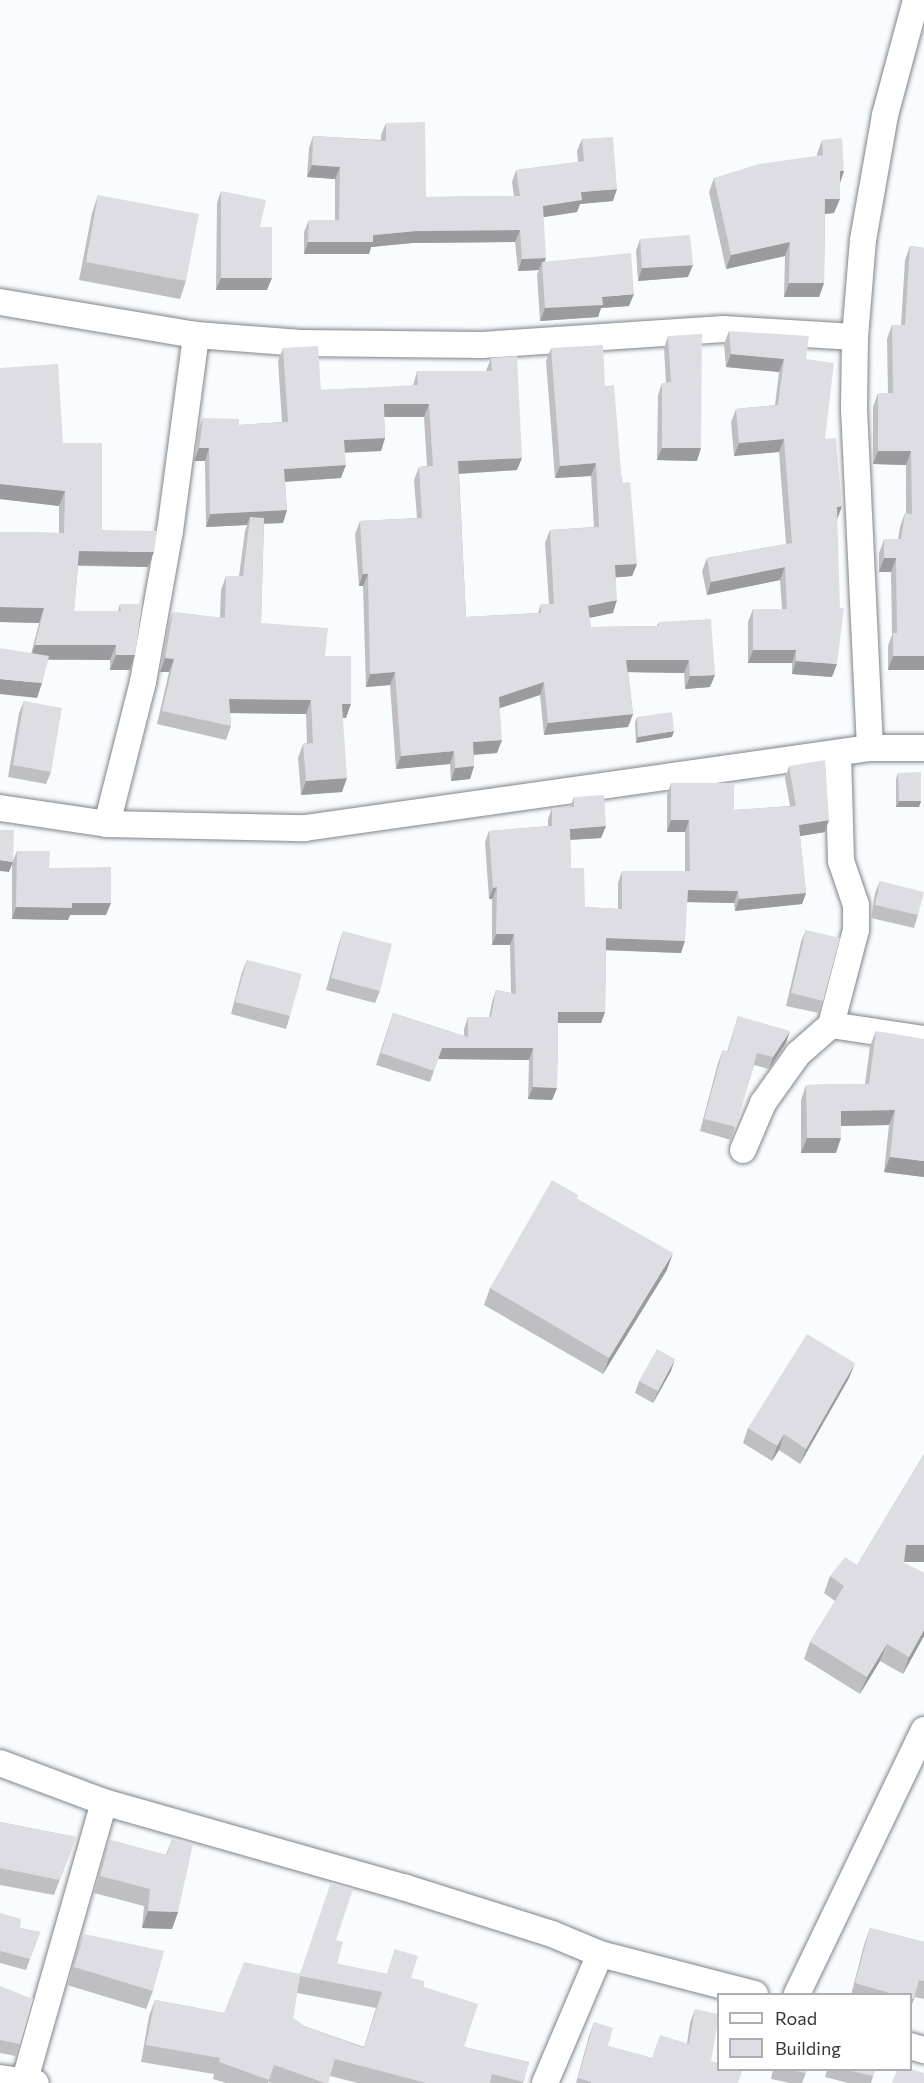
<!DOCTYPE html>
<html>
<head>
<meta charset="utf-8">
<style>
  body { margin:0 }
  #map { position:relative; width:924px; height:2083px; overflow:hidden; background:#f8fcff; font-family:Commissioner,sans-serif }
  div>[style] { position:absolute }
  .roads { filter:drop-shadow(0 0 2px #808589) drop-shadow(0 0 2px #808589) }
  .minor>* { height:26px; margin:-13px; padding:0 13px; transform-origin:13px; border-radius:13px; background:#fff }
  .wall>* { inset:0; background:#bfbec3 }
  .shaded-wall>* { inset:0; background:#9b9b9f }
  .building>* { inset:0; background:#dedde3 }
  span { translate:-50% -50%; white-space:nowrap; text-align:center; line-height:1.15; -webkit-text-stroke:4.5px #fff; paint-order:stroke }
  .legend { position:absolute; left:717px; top:1993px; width:195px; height:78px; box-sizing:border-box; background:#fff; border:2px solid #aeafb0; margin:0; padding:8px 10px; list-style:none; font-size:18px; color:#353739 }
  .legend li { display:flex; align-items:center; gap:12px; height:30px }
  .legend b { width:30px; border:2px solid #aeafb0 }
</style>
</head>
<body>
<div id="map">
  <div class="roads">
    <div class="minor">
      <i style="left:0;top:302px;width:199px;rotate:9.6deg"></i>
      <i style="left:196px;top:335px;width:105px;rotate:4.4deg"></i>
      <i style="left:301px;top:343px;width:181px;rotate:0.6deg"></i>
      <i style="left:482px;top:345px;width:242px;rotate:-3.8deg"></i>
      <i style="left:723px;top:329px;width:132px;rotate:3.5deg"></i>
      <i style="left:870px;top:748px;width:339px;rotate:-92.7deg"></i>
      <i style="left:854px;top:409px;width:72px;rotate:-89.2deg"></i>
      <i style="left:855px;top:337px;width:97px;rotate:-85.3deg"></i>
      <i style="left:863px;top:240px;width:127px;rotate:-80deg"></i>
      <i style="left:885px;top:115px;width:119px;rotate:-74.9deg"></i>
      <i style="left:0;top:808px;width:108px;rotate:8.5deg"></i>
      <i style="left:107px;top:824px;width:198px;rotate:1.2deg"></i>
      <i style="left:305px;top:828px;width:571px;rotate:-8.06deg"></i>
      <i style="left:870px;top:748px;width:54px"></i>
      <i style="left:107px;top:824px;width:146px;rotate:-75.8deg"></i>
      <i style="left:143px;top:682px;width:153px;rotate:-79.9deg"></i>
      <i style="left:170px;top:531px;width:198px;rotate:-82.4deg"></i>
      <i style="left:831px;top:1025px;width:98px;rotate:-75.3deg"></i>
      <i style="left:856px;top:930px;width:25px;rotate:-90deg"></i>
      <i style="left:856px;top:905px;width:46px;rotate:-108.8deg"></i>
      <i style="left:841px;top:861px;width:108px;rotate:-91.6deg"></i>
      <i style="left:743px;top:1150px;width:51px;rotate:-66.9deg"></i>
      <i style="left:763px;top:1103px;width:60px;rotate:-54.5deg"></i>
      <i style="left:798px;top:1054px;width:44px;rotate:-41.3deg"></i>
      <i style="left:831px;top:1025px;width:94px;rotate:8.6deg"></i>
      <i style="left:0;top:1763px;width:111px;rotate:20.6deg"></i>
      <i style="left:104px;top:1802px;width:311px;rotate:15.9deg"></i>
      <i style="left:403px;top:1887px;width:156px;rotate:17.5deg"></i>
      <i style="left:552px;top:1934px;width:52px;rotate:22.6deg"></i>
      <i style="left:600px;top:1954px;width:160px;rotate:14.5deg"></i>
      <i style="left:797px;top:1994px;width:293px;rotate:-64.3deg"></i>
      <i style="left:910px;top:2046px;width:15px;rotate:16deg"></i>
      <i style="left:0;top:2078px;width:36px;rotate:8deg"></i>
      <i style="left:24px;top:2083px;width:292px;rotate:-74.1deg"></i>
      <i style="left:545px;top:2083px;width:140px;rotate:-66.9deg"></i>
    </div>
  </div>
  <div class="wall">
    <i style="clip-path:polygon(386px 123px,426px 197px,514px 196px,512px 182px,516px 170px,578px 162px,577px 151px,582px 139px,613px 201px,580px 204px,577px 212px,543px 217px,545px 262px,629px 306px,601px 308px,598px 317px,540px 321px,537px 274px,539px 270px,518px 271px,515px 242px,412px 243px,371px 247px,369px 254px,304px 254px,304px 232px,309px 220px,335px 220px,335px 179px,307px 177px,309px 148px,313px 136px,381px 140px,381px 135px)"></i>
    <i style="clip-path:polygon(822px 140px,844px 171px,840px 184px,834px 213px,825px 214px,824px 283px,819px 297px,784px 297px,785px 256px,726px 269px,709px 192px,714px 178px,817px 156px,817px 154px)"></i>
    <i style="clip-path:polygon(221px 191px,260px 227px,267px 290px,216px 290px,217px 203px)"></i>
    <i style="clip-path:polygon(98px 195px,186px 281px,180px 299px,79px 280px,92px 213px)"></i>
    <i style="clip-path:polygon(640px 239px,688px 277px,638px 281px,636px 251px)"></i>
    <i style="clip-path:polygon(910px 246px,924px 248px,924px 670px,888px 670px,888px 646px,892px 635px,891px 572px,879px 572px,879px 553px,884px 539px,898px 539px,900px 527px,905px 513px,906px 513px,906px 465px,873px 464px,873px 407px,878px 393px,888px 393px,887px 339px,892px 325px,901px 325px,905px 260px)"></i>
    <i style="clip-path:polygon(729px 331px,806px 359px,825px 439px,837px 519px,832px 677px,792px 674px,792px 663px,748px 663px,748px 622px,753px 609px,782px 609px,780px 580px,707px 595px,702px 571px,707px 558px,786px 544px,779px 452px,734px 456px,731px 422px,736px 409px,775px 405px,779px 372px,726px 367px,724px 344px)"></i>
    <i style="clip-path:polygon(668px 336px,697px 461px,657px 460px,658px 395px,662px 383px,666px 383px,664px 348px)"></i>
    <i style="clip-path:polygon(283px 348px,321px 390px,413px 386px,417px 371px,486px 371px,491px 358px,517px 470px,459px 474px,466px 617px,538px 613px,541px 604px,549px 604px,545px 543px,550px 530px,594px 527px,591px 476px,555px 478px,546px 361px,551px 348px,605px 386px,637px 564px,632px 576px,616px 577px,613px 613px,589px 618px,591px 627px,657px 626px,659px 622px,710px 687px,685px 689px,684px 673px,628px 672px,633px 714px,628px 727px,544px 735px,540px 695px,500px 708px,497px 753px,474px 755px,474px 766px,470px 779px,451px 781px,450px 764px,396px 769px,390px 685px,366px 687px,363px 586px,359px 586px,355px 534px,360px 521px,417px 518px,414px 480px,419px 467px,427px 466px,424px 417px,384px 417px,385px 438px,381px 451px,345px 452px,341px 478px,285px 482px,287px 510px,283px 523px,264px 524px,261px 623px,325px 656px,346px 718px,343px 718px,342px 792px,301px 795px,298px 758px,303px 744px,307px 743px,306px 714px,230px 713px,231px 726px,226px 740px,157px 724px,169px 672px,160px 672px,168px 626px,173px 612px,220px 618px,221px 590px,226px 576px,239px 576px,245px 531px,247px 525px,206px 527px,205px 461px,194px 461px,198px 431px,203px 418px,239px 425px,282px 422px,278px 361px)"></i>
    <i style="clip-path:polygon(0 368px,63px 443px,102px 530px,148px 567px,78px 566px,74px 611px,118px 611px,120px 604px,135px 655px,130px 670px,110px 670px,110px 660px,48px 660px,37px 698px,31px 654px,39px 623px,0 622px,0 532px,59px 533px,59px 506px,0 499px)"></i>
    <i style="clip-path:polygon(24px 701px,51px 772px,46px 784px,8px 777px,19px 713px)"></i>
    <i style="clip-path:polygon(637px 717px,672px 737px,636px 743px,635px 723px)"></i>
    <i style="clip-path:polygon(789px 766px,825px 832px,800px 836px,806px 893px,802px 904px,735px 911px,734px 903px,687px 902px,681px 953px,606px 950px,605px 1012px,601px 1023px,558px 1023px,557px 1088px,552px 1100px,528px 1099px,529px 1060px,438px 1059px,430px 1082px,376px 1065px,393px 1013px,464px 1036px,464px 1029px,468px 1017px,489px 1017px,492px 1002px,496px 990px,511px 993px,510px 945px,492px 945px,492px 899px,489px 899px,485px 842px,489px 831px,548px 826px,548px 819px,552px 808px,570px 807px,574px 797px,606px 826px,601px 838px,570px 840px,571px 868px,585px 907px,618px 909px,618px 883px,622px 871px,685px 871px,685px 832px,667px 832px,667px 795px,671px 783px,734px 810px,790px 806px,785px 778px)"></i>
    <i style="clip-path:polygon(898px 773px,921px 801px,919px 807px,896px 807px,896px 779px)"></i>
    <i style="clip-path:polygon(17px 851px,49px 868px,106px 915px,70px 915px,68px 920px,12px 919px,12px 863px)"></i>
    <i style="clip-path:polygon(880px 881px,918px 915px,914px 928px,871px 918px,875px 893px)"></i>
    <i style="clip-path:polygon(806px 930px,823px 1001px,819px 1013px,786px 1006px,801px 942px)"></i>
    <i style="clip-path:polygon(343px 931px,380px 991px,375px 1003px,326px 990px,339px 943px)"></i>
    <i style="clip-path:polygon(247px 960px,290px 1016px,286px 1029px,231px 1014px,242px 972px)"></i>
    <i style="clip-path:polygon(738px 1016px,786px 1043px,769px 1069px,754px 1065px,731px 1140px,700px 1131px,718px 1063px,723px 1050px,727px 1052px)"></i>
    <i style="clip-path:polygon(876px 1031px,924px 1177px,884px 1172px,889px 1125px,841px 1126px,836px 1153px,801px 1153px,801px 1100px,806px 1085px,865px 1084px,870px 1046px)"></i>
    <i style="clip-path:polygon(578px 1195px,576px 1199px,667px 1270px,603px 1374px,484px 1305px,490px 1288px)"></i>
    <i style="clip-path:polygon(671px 1371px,653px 1403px,635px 1393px,639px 1381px)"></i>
    <i style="clip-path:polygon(849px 1378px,800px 1464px,779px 1450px,772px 1461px,743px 1443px,748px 1428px)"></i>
    <i style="clip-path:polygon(924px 1454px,924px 1562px,904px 1562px,904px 1563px,924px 1573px,924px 1636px,903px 1674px,880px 1661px,860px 1694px,804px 1659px,810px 1642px,835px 1601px,824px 1593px,830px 1576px,857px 1565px)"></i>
    <i style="clip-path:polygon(0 1822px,76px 1837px,54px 1895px,0 1885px)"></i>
    <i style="clip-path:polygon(172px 1839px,178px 1912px,172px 1929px,142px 1928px,144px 1906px,94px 1893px,104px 1857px,110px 1840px,166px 1855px)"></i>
    <i style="clip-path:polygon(0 1913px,20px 1928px,40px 1932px,26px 1970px,0 1963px)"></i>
    <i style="clip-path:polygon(870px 1928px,924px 1942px,924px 1999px,915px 1997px,910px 2009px,910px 1995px,851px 1995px,864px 1945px)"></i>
    <i style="clip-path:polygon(84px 1934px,153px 1991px,146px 2009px,67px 1985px,77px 1951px)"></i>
    <i style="clip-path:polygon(evenodd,336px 1940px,337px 1964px,387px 1974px,395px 1949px,411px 1978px,424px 1987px,464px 2047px,529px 2062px,523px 2083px,358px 2083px,330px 2076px,328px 2083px,272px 2083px,268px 2082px,268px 2083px,226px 2083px,213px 2079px,214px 2074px,141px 2062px,149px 2016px,155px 2000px,224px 2013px,299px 1974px,336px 1940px,297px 1993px,376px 2008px,364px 2047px,304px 2026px,293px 2018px,297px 1993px)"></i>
    <i style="clip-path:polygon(0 1986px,20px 2044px,16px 2056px,0 2053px)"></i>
    <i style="clip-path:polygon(695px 2009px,711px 2061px,738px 2083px,576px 2083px,589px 2036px,594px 2022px,608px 2046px,652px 2058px,687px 2043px,690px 2023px)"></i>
    <i style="clip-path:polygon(773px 2070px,807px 2070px,802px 2083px,790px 2083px,771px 2079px)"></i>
    <i style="clip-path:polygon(827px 2070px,875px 2070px,871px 2083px,848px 2083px,825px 2077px)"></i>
  </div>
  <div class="shaded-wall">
    <i style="clip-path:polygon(312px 165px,340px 167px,335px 179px,307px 177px)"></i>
    <i style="clip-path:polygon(840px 171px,844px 171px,839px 185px)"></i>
    <i style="clip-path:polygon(617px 189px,613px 201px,580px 204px,577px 212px,538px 218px,543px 206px,581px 192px)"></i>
    <i style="clip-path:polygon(825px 199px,840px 199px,834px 213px,820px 214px)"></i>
    <i style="clip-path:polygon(520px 230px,515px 242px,412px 243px,371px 247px,369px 254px,304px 254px,308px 242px,416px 231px)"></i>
    <i style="clip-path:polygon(790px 242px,785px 256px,726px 269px,731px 255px)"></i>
    <i style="clip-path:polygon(546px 258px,542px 269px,542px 262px,539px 270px,518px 271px,522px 259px)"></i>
    <i style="clip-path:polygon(693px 265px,688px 277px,638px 281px,642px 268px)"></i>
    <i style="clip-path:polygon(221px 278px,272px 278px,267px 290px,216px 290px)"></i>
    <i style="clip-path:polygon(789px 283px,824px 283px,819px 297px,784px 297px)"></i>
    <i style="clip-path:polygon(634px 294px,629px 306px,601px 308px,598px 317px,540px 321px,545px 308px,602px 297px)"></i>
    <i style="clip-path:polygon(731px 354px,784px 359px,779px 372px,726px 367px)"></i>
    <i style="clip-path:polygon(384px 404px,429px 404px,424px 417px,379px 417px)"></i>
    <i style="clip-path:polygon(385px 438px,381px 451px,339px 453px,344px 440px)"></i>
    <i style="clip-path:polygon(784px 439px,779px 452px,734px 456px,739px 443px)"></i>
    <i style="clip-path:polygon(199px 448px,209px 448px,205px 461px,194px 461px)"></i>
    <i style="clip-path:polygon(662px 448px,701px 448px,697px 461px,657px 460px)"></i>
    <i style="clip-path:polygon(878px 451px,911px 451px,906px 465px,873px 464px)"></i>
    <i style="clip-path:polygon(522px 458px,517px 470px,453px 474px,458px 461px)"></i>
    <i style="clip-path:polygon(596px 463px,591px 476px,555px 478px,560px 466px)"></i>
    <i style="clip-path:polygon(346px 465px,341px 478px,280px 482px,284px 469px)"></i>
    <i style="clip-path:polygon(0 484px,65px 491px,59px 506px,0 499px)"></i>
    <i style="clip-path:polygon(842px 506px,837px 520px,837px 507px)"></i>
    <i style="clip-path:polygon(287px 510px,283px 523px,249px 524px,250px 517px,247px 525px,206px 527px,210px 514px)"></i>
    <i style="clip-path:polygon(79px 551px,154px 552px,148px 567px,74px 565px)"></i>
    <i style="clip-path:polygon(884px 558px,896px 558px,891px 572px,879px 572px)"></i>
    <i style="clip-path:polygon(637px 564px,632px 576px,610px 578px,615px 565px)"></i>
    <i style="clip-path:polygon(785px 567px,780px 580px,707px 595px,711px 582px)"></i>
    <i style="clip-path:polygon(363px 574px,368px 574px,363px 586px,359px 586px)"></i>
    <i style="clip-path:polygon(617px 600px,613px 613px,583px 619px,588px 606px)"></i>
    <i style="clip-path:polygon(0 607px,44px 608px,39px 623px,0 622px)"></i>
    <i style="clip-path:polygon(35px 645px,116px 645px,110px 660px,30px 659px)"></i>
    <i style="clip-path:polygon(753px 650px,796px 650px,792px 663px,748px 663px)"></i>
    <i style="clip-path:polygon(116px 655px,135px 655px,130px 670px,110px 670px)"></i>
    <i style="clip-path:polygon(893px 656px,924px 656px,924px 670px,888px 670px)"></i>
    <i style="clip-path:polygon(165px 658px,174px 659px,169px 672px,160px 672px)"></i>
    <i style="clip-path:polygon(626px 660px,689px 660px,684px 673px,622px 672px)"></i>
    <i style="clip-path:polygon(796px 661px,837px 664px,832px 677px,792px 674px)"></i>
    <i style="clip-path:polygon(395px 672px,390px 685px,366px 687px,370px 674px)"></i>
    <i style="clip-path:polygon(715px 675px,710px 687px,685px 689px,690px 676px)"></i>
    <i style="clip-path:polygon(0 679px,42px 683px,37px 698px,0 694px)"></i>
    <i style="clip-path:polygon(544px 682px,540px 695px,494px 710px,499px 697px)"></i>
    <i style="clip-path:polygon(229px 699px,311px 700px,306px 714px,224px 713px)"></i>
    <i style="clip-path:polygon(342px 704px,351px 704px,346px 718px,337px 718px)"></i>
    <i style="clip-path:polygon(633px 714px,628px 727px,544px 735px,548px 723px)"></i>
    <i style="clip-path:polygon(674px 731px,672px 737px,636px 743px,638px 737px)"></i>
    <i style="clip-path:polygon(502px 740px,497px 753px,468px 755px,473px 742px)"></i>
    <i style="clip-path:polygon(454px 751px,450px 764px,396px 769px,401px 756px)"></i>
    <i style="clip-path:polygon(474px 766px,470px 779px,451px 781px,455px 768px)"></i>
    <i style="clip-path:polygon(347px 778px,342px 792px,301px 795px,306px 781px)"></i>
    <i style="clip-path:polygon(899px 801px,921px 801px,919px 807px,896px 807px)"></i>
    <i style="clip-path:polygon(671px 820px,689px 820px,685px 832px,667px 832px)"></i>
    <i style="clip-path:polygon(829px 820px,825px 832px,795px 837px,799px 825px)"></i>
    <i style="clip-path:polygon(606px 826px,601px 838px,566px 840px,570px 829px)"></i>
    <i style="clip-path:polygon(0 860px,13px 862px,9px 872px,0 871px)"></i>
    <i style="clip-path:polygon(497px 887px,492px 899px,489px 899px,493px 888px)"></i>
    <i style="clip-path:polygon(688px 890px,738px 891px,734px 903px,684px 902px)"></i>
    <i style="clip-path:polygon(806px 893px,802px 904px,735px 911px,739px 899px)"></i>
    <i style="clip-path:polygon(72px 903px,111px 903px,106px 915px,70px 915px,68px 920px,12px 919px,16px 907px)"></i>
    <i style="clip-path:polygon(496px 934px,514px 934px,510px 945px,492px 945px)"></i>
    <i style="clip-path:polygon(606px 938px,685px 941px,681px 953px,602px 950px)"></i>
    <i style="clip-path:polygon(558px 1012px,605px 1012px,601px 1023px,554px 1023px)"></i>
    <i style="clip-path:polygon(790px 1031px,786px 1043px,769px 1069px,773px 1057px)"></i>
    <i style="clip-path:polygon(442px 1048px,533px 1048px,529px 1060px,438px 1059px)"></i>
    <i style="clip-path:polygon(533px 1087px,557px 1088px,552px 1100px,528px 1099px)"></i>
    <i style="clip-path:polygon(895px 1110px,889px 1125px,835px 1126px,841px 1111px)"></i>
    <i style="clip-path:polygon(807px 1138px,841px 1138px,836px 1153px,801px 1153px)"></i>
    <i style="clip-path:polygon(890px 1157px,924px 1161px,924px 1177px,884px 1172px)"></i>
    <i style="clip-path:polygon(673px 1253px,667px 1270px,603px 1374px,609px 1358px)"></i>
    <i style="clip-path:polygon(675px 1359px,671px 1371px,653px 1403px,658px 1391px)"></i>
    <i style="clip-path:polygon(855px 1363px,849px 1378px,800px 1464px,806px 1449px)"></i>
    <i style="clip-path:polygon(784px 1434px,779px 1450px,772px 1461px,777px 1446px)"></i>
    <i style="clip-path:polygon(906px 1545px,924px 1545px,924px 1562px,900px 1562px)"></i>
    <i style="clip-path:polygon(924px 1630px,924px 1636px,903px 1674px,909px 1657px)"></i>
    <i style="clip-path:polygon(887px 1644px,880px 1661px,860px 1694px,867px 1677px)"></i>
    <i style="clip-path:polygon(148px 1911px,178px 1912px,172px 1929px,142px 1928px)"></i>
  </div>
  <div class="building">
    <i style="clip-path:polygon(425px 122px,426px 197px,520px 196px,516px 170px,584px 161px,582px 139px,613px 137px,617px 189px,581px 192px,582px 200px,543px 206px,546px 258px,522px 259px,520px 230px,416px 231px,373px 235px,373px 242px,308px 242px,309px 220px,339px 220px,340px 167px,312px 165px,313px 136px,386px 141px,386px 123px)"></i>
    <i style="clip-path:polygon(842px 138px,844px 171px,840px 171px,840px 199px,825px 199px,824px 283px,789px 283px,790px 242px,731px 255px,714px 178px,759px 164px,823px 155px,822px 140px)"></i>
    <i style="clip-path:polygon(221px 191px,266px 200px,260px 227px,272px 227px,272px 278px,221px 278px)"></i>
    <i style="clip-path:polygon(98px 195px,199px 214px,186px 281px,86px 262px)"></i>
    <i style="clip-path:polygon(690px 235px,693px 265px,642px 268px,640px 239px)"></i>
    <i style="clip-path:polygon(910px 246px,924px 248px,924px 656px,893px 656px,893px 633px,897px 633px,896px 558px,884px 558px,884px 539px,901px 539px,905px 513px,912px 514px,911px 451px,878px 451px,878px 393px,893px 393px,892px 325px,905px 325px)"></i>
    <i style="clip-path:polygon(631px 253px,634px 294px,602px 297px,603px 305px,545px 308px,542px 262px)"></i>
    <i style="clip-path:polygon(729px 331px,809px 336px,806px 359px,834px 363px,825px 439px,836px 438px,842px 506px,837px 507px,840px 608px,844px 608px,837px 664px,796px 661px,796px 650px,753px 650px,753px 609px,787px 609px,785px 567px,711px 582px,707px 558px,792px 543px,784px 439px,739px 443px,736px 409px,778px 405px,784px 359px,731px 354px)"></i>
    <i style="clip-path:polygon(702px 334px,701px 448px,662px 448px,662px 383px,671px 382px,668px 336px)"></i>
    <i style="clip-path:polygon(603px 345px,605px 386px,614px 385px,622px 483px,630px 482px,637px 564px,615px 565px,617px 600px,588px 606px,591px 627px,659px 626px,659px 622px,711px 619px,715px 675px,690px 676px,689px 660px,626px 660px,633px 714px,548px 723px,544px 682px,499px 697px,502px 740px,473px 742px,474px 766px,455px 768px,454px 751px,401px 756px,395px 672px,370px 674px,368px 574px,363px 574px,360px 521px,422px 518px,419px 467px,433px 466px,429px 404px,384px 404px,385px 438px,344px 440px,346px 465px,284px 469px,287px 510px,210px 514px,209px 448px,199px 448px,203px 418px,239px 419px,239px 425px,288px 422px,283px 348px,318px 346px,321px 390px,418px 385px,417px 371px,492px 371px,491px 358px,517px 356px,522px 458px,458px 461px,466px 617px,541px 613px,541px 604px,554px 604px,550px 530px,599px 527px,596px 463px,560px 466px,551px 348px)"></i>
    <i style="clip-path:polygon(58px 364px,63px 443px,102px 443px,102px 530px,157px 531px,154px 552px,79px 551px,74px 611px,121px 611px,120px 604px,142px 604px,135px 655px,116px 655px,116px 645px,35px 645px,44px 608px,0 607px,0 532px,64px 533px,65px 491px,0 484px,0 368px)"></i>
    <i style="clip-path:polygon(250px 517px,264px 518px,261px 623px,328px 628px,325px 656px,351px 656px,351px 704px,342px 704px,347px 778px,306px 781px,303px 744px,313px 743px,311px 700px,229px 699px,231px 726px,162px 711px,174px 659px,165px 658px,173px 612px,225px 618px,226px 576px,243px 576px)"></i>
    <i style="clip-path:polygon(0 648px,49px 656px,42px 683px,0 679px)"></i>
    <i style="clip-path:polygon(24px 701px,62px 708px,51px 772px,13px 765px)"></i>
    <i style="clip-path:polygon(672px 712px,674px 731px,638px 737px,637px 717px)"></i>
    <i style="clip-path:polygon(825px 760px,829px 820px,799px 825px,806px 893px,739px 899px,738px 891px,688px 890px,685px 941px,606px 938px,605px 1012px,558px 1012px,557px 1088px,533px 1087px,533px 1048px,442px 1048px,434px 1071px,381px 1053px,393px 1013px,468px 1037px,468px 1017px,491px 1017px,496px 990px,516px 994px,514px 934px,496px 934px,497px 887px,493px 888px,489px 831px,552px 826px,552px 808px,574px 807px,574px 797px,604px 795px,606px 826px,570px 829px,571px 868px,584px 868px,585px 907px,622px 909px,622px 871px,690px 871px,689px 820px,671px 820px,671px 783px,734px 783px,734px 810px,796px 806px,789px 766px)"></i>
    <i style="clip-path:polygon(921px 772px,921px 801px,899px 801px,898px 773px)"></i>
    <i style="clip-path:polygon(0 830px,14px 830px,13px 862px,0 860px)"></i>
    <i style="clip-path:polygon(17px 851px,50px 851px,49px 868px,111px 867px,111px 903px,72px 903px,72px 908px,16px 907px)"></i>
    <i style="clip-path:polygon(880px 881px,924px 892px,918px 915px,875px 905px)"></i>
    <i style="clip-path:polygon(806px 930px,840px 938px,823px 1001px,791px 993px)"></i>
    <i style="clip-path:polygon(343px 931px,392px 944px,380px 991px,331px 978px)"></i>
    <i style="clip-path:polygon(247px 960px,302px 974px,290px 1016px,235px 1002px)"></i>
    <i style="clip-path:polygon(738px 1016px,790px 1031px,773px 1057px,757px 1053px,736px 1127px,704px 1119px,723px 1050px,728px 1052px)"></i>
    <i style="clip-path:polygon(876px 1031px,924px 1039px,924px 1161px,890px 1157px,895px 1110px,841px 1111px,841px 1138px,807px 1138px,806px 1085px,869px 1084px)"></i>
    <i style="clip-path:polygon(552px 1180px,578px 1195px,576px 1198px,673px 1253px,609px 1358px,490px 1288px)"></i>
    <i style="clip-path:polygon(807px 1334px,855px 1363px,806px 1449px,784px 1434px,777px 1446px,748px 1428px)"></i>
    <i style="clip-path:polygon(657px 1349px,675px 1359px,658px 1391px,639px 1381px)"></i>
    <i style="clip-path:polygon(924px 1454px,924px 1545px,906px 1545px,904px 1563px,924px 1573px,924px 1630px,909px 1657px,887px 1644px,867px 1677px,810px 1642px,844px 1586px,830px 1576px,845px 1557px,857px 1565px)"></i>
    <i style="clip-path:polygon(0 1822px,76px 1837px,60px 1880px,0 1868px)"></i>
    <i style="clip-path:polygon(172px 1839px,193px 1844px,178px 1912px,148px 1911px,150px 1889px,100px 1876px,110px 1840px,167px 1855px)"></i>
    <i style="clip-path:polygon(evenodd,331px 1882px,353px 1889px,336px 1940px,343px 1942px,337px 1964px,387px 1974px,395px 1949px,418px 1956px,411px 1978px,424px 1981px,424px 1987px,478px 2004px,464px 2047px,529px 2062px,524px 2082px,492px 2074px,490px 2083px,426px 2083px,335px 2059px,328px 2083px,325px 2083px,274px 2065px,269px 2080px,219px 2062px,220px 2058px,146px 2045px,155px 2000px,224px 2013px,244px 1962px,300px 1974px,331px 1882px,300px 1976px,382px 1992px,364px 2048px,304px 2026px,293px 2018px,300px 1976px)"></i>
    <i style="clip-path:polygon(0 1913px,21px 1919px,20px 1928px,40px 1932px,30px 1959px,0 1951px)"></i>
    <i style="clip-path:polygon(870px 1928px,924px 1942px,924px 1981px,919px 1980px,914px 1999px,910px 1998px,910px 1995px,896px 1995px,855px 1983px)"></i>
    <i style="clip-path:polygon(84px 1934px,164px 1951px,153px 1991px,74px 1967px)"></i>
    <i style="clip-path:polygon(0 1986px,33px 1999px,20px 2044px,0 2040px)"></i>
    <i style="clip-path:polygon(695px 2009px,718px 2014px,718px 2021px,711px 2061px,718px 2063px,718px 2070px,738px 2070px,742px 2071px,738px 2083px,591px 2083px,591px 2082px,578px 2078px,594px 2022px,613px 2028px,608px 2046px,652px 2058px,660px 2035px,689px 2044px)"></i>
    <i style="clip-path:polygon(910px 2069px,924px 2073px,924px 2083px,892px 2083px,897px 2070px)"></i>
    <i style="clip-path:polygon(789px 2070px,807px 2070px,806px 2073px)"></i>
    <i style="clip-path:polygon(847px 2070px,875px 2070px,873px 2076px)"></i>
  </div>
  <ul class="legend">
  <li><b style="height:8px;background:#fff"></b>Road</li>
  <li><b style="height:16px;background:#dedde3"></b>Building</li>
  </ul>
</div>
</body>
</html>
